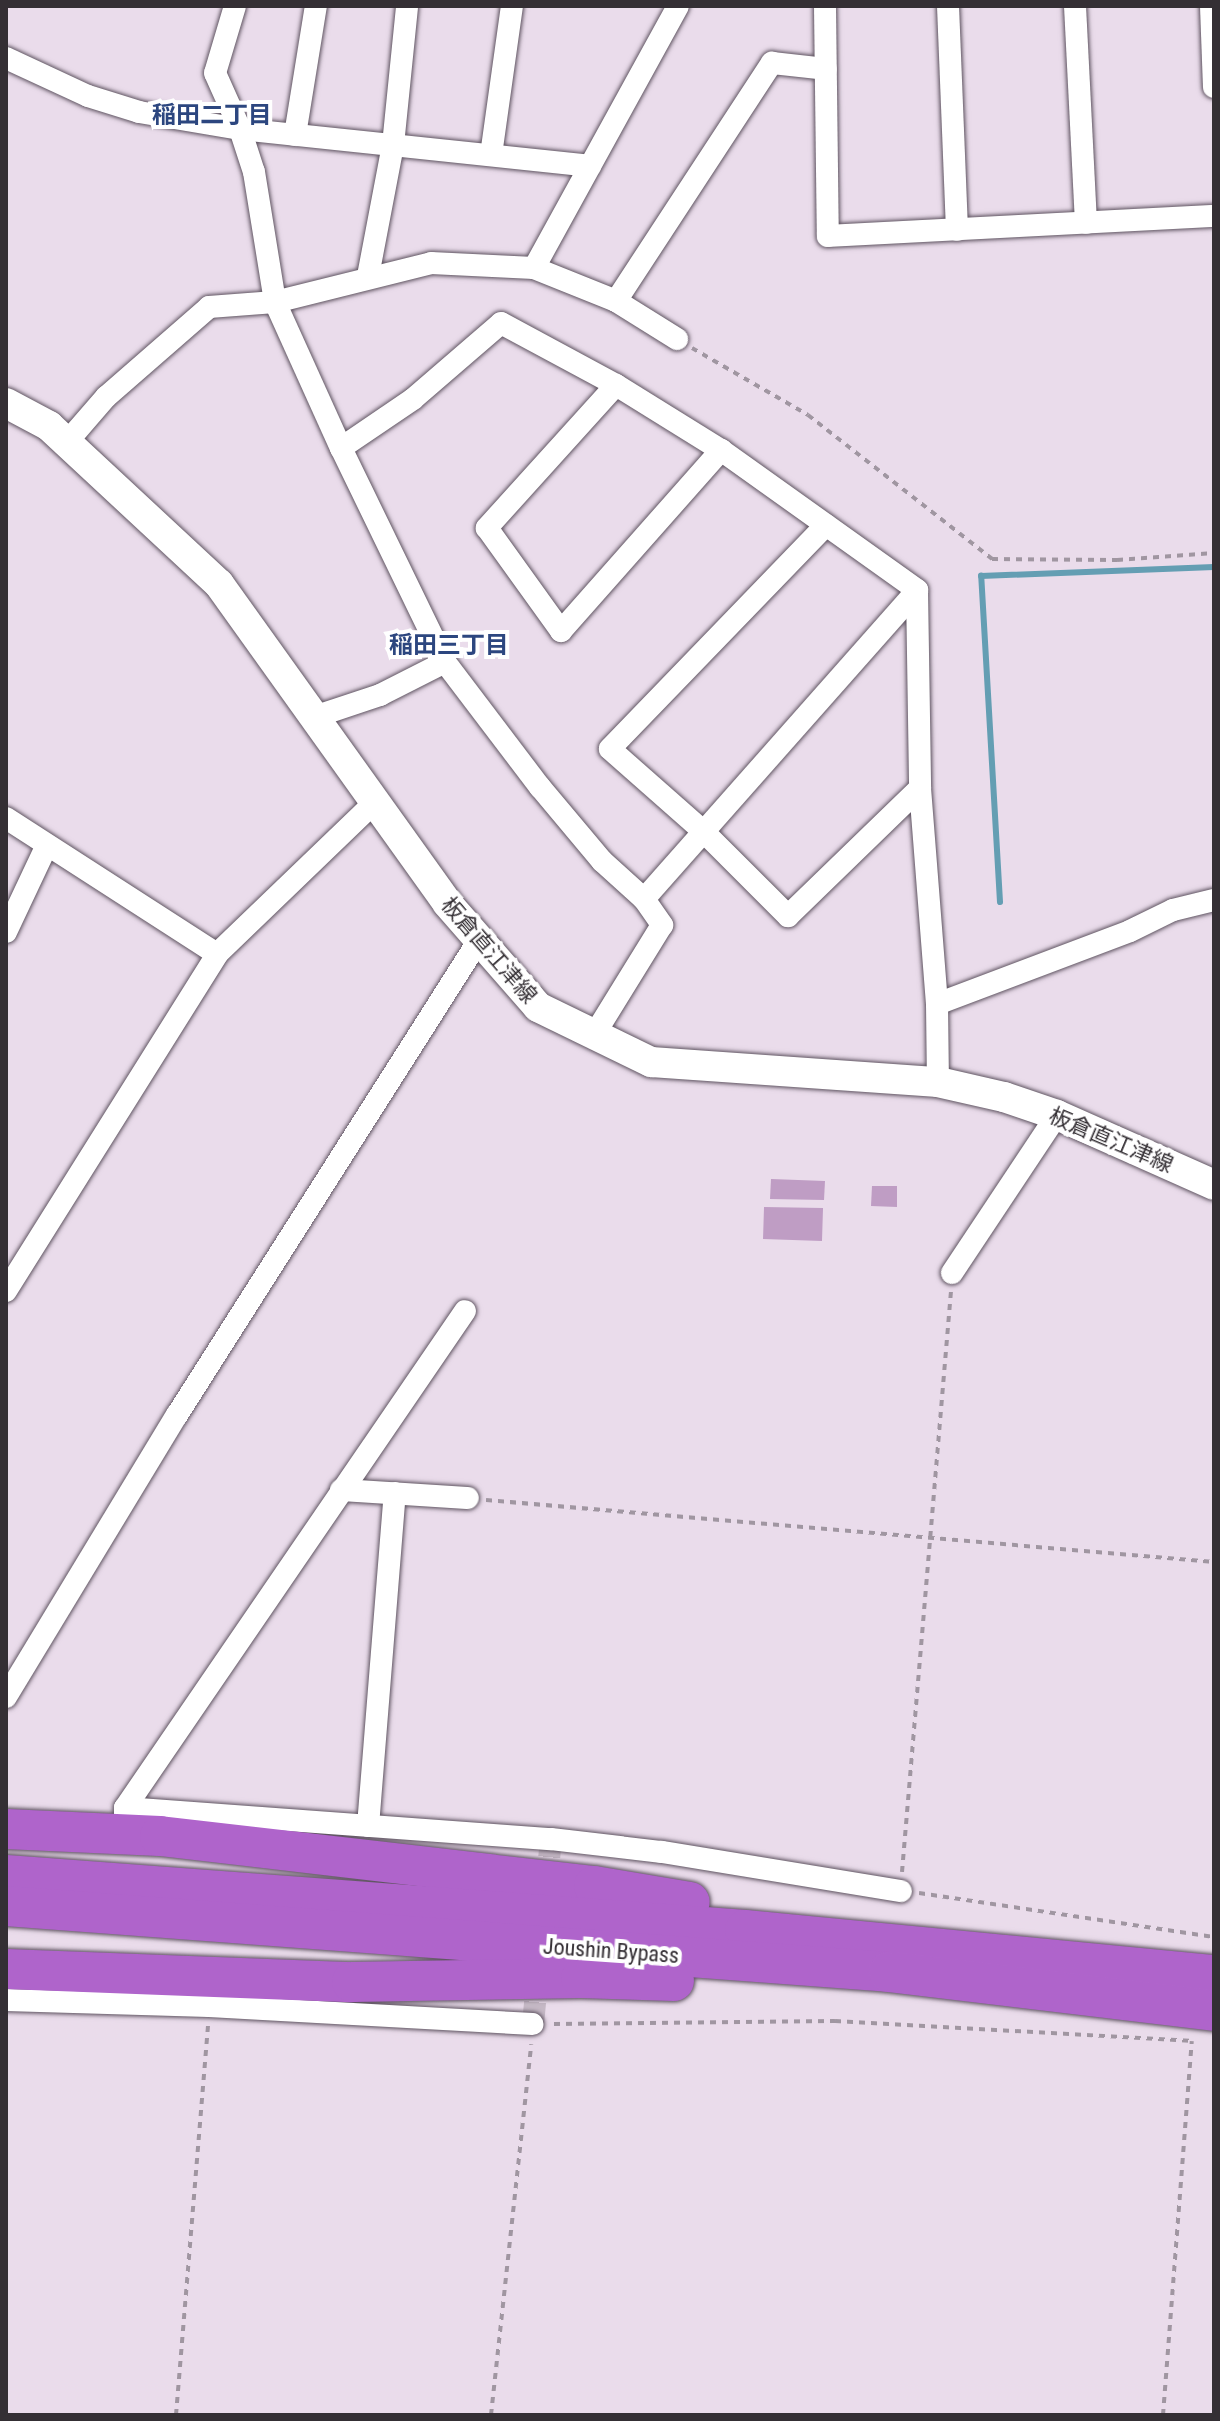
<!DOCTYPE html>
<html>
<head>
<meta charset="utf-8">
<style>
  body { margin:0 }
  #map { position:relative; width:1220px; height:2421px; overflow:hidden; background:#eadceb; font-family:"Roboto Condensed","Noto Sans JP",sans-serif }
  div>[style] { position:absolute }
  .stream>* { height:6px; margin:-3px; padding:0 3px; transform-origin:3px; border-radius:3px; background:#649eb3 }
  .building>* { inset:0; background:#bf9dc4 }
  .street-tunnel>* { height:22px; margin-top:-11px; transform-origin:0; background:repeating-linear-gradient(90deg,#c6b9c6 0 22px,transparent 0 33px) }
  .path>* { height:4px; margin-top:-2px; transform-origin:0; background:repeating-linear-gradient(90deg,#a096a1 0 6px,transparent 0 12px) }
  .roads { filter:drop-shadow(0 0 2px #5f5461) drop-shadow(0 0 2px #5f5461) }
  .street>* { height:22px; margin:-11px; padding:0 11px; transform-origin:11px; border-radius:11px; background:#fff }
  .secondary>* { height:30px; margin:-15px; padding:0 15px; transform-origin:15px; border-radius:15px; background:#fff }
  .highway>* { height:40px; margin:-20px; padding:0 20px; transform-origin:20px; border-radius:20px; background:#af64cb }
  span { translate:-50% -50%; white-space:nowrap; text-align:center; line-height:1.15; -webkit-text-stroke:8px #fff; paint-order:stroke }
  .street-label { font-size:22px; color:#342f34 }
  .neighbourhood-label { font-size:24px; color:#2c467f; font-weight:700 }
  .frame { position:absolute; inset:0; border:8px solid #342f34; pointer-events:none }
</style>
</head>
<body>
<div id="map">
  <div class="stream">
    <i style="left:1000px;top:902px;width:327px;rotate:-93.3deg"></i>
    <i style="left:981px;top:576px;width:233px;rotate:-2.2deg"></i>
  </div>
  <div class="building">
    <i style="clip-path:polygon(771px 1179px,825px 1181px,824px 1200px,770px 1199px)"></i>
    <i style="clip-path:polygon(872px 1186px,897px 1186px,897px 1207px,871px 1206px)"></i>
    <i style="clip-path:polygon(764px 1207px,823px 1208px,822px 1241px,763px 1239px)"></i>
  </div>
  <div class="street-tunnel">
    <i style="left:546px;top:1890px;width:51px;rotate:-84.4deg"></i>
    <i style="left:533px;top:2024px;width:52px;rotate:-84.5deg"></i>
  </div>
  <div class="path">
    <i style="left:692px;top:348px;width:134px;rotate:30deg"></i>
    <i style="left:808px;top:415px;width:234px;rotate:38deg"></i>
    <i style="left:992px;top:559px;width:125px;rotate:0.5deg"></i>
    <i style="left:1117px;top:560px;width:97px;rotate:-4.1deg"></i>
    <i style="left:486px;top:1500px;width:731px;rotate:4.87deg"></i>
    <i style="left:902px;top:1872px;width:583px;rotate:-85.18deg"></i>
    <i style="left:919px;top:1893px;width:298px;rotate:8.5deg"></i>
    <i style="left:554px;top:2024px;width:281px;rotate:-0.6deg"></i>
    <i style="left:835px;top:2021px;width:355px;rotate:3.2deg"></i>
    <i style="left:176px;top:2415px;width:392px;rotate:-85.3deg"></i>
    <i style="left:491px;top:2415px;width:373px;rotate:-83.8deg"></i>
    <i style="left:1163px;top:2415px;width:375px;rotate:-85.6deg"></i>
  </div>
  <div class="roads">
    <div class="street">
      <i style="left:235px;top:6px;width:70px;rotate:106.6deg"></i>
      <i style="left:215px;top:73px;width:61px;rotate:65.9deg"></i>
      <i style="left:240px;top:129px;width:45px;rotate:72deg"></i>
      <i style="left:254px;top:172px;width:132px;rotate:80.8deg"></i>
      <i style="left:275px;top:302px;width:160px;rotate:65.7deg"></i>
      <i style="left:341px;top:448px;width:238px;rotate:64.1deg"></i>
      <i style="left:445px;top:662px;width:157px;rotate:52.8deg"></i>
      <i style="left:540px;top:787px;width:97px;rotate:50deg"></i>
      <i style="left:602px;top:861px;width:57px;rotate:42.1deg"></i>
      <i style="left:644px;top:899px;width:32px;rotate:55deg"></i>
      <i style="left:662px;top:925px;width:129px;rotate:121.7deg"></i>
      <i style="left:825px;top:6px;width:230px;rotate:89.3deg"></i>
      <i style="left:828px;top:236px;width:387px;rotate:-3deg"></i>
      <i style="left:948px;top:6px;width:224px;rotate:87.7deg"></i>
      <i style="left:1075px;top:6px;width:217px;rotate:87.1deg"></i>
      <i style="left:1211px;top:6px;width:81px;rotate:87.9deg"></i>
      <i style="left:6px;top:58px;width:90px;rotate:24.9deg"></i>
      <i style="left:88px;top:96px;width:53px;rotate:17.4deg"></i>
      <i style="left:139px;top:112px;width:102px;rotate:9.6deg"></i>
      <i style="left:240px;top:129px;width:352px;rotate:6deg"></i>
      <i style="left:295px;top:135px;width:131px;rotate:-80.8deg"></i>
      <i style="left:491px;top:155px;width:150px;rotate:-82deg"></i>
      <i style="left:534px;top:268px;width:299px;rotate:-61.2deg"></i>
      <i style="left:368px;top:276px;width:133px;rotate:-79.2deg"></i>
      <i style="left:393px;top:145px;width:140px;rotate:-84.2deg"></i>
      <i style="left:616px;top:301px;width:285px;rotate:-56.8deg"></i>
      <i style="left:772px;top:63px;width:54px;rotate:6.3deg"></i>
      <i style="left:616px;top:385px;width:193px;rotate:132.1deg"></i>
      <i style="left:487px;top:528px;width:127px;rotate:54.3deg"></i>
      <i style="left:561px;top:631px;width:242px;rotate:-48.5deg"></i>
      <i style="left:67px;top:442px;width:60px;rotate:-49.1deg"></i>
      <i style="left:106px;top:397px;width:137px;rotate:-41.1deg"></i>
      <i style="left:209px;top:307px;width:66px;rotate:-4.3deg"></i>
      <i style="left:275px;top:302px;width:161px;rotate:-14deg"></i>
      <i style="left:431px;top:263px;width:103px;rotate:2.8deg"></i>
      <i style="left:534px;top:268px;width:88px;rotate:21.9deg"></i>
      <i style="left:616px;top:301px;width:72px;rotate:31.9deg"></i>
      <i style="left:341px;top:448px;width:87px;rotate:-34.2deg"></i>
      <i style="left:413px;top:399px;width:116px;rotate:-40.8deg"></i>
      <i style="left:501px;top:323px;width:131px;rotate:28.3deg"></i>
      <i style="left:616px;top:385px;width:123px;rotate:31.8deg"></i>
      <i style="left:721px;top:450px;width:241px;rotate:35.5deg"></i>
      <i style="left:826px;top:525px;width:311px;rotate:134deg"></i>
      <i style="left:610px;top:749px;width:125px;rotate:41.4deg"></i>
      <i style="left:704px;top:832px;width:119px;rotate:45deg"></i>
      <i style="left:788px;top:916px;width:184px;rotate:-44.1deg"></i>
      <i style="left:917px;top:590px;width:198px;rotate:89.1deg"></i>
      <i style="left:920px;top:788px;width:217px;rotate:85.5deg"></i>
      <i style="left:937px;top:1004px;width:78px;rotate:89.3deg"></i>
      <i style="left:314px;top:717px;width:70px;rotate:-18.4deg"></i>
      <i style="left:380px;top:695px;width:73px;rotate:-26.9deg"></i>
      <i style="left:6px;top:818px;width:251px;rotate:32.8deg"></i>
      <i style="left:644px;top:899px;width:412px;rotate:-48.5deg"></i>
      <i style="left:6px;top:932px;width:94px;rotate:-64.8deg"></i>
      <i style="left:937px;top:1004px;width:206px;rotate:-20.7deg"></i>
      <i style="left:1130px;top:931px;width:48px;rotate:-26deg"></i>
      <i style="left:1173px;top:910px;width:42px;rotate:-13.7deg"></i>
      <i style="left:952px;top:1273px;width:190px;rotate:-56.4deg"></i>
      <i style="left:6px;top:1291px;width:398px;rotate:-57.9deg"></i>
      <i style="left:217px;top:954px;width:219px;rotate:-43.9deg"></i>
      <i style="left:341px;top:1490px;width:127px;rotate:3.6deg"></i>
      <i style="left:6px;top:1697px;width:330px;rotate:-58.8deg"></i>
      <i style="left:177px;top:1415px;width:563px;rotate:-57.55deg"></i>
      <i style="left:125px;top:1808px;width:427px;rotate:4.2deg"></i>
      <i style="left:551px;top:1839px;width:112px;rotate:6.7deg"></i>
      <i style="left:662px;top:1852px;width:242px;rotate:9.3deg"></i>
      <i style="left:125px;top:1820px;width:12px;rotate:-90deg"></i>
      <i style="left:125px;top:1808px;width:602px;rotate:-55.62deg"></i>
      <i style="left:368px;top:1826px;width:334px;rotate:-85.4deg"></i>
      <i style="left:6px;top:2000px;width:203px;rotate:1.7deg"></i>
      <i style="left:209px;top:2006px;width:324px;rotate:3.2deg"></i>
    </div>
    <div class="secondary">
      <i style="left:6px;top:403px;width:49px;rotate:28.1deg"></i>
      <i style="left:49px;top:426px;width:232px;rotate:42.9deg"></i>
      <i style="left:219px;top:584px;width:392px;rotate:54.4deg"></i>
      <i style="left:447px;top:903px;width:138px;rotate:48.8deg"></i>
      <i style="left:538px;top:1007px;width:126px;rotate:26deg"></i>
      <i style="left:651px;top:1062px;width:288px;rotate:4deg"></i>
      <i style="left:938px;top:1082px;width:68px;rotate:12.8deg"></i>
      <i style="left:1004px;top:1097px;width:56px;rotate:18.8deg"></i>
      <i style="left:1057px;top:1115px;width:172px;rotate:24deg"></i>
    </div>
    <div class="highway">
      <i style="left:6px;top:1829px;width:154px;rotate:2.6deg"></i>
      <i style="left:160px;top:1836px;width:437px;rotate:6.6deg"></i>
      <i style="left:594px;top:1886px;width:97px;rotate:9.5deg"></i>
      <i style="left:6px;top:1875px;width:741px;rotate:4.26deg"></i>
      <i style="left:745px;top:1930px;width:471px;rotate:5.5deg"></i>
      <i style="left:6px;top:1906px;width:885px;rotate:4.27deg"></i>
      <i style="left:889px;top:1972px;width:327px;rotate:6.8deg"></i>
      <i style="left:6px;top:1969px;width:346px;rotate:2.2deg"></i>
      <i style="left:352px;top:1982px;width:229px;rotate:-1deg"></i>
      <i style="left:581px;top:1978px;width:93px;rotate:1.8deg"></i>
    </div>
  </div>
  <div class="street-label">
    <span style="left:489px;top:950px;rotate:49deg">板倉直江津線</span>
    <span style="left:1111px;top:1140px;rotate:23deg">板倉直江津線</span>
    <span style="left:611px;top:1951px;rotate:4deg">Joushin Bypass</span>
  </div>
  <div class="neighbourhood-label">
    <span style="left:212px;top:116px">稲田二丁目</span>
    <span style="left:449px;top:646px">稲田三丁目</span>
  </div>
  <div class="frame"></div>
</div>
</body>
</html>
